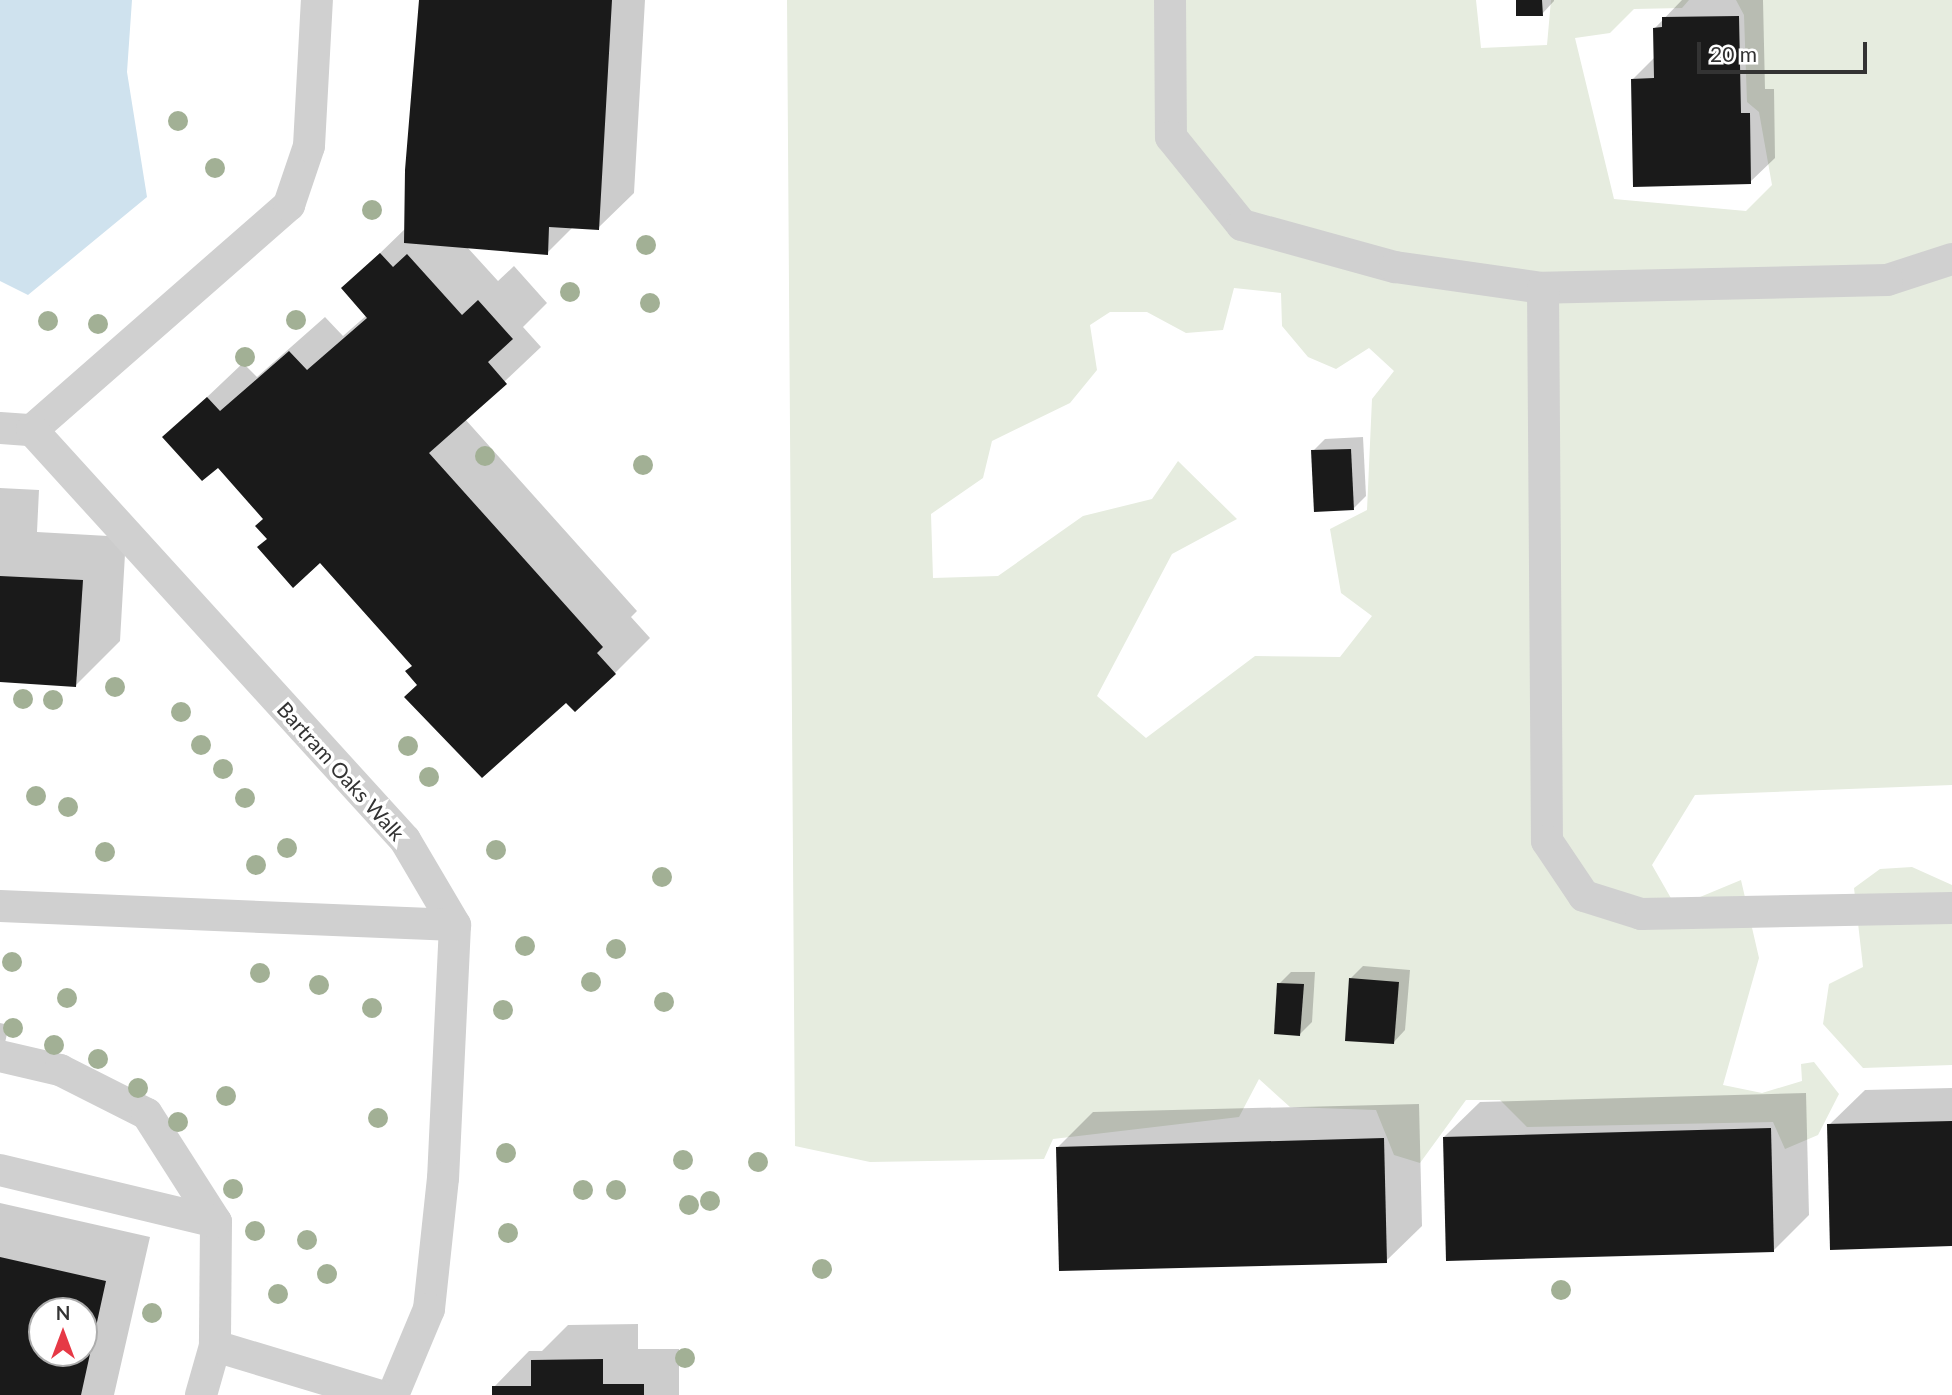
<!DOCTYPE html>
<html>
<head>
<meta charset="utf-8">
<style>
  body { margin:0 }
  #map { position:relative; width:1952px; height:1395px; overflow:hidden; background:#fff; font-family:Lato,sans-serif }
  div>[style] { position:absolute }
  .green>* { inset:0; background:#e6ecdf }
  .water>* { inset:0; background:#cfe2ee }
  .shadow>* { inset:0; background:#0003 }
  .building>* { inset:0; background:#1a1a1a }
  .lane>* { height:32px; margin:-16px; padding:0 16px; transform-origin:16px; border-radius:16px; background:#d0d0d0 }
  .trees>* { width:20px; height:20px; margin:-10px; border-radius:50%; background:#a2b095 }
  span { translate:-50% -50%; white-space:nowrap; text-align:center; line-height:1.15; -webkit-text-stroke:7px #fff; paint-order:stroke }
  .street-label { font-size:21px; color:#333 }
  .north { position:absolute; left:28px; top:1297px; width:70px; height:70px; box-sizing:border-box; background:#fff; border:2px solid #adadad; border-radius:50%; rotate:0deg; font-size:19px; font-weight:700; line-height:28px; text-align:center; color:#333 }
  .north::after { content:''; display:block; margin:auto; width:24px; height:32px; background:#e63946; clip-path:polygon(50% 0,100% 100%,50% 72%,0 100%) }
  .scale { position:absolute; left:1697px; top:42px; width:170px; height:32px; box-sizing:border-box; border:4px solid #333; border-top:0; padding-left:9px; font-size:21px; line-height:24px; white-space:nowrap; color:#333; -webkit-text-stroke:5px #fff; paint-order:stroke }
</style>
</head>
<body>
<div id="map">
  <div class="green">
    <i style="clip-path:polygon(evenodd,787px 0,1476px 0,1481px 48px,1547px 45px,1551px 0,1689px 0,1682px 8px,1634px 9px,1610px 33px,1575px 38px,1614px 199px,1746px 211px,1772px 185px,1759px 112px,1747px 102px,1744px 15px,1736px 0,1952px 0,1952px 785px,1695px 795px,1652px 865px,1676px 907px,1741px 880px,1759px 958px,1723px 1085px,1762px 1093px,1802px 1081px,1801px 1064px,1814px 1062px,1839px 1094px,1818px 1135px,1785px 1149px,1773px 1122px,1527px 1127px,1500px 1100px,1466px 1100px,1420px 1163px,1394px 1155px,1376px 1110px,1290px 1107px,1259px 1079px,1239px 1117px,1053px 1139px,1044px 1159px,870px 1162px,795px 1146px,787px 0,1234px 288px,1281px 293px,1282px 326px,1308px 357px,1336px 369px,1369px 348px,1394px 371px,1372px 399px,1367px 510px,1330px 529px,1341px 593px,1372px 616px,1340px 657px,1255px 656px,1146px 738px,1097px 696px,1172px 554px,1237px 519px,1178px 461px,1152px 499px,1083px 516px,998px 576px,933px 578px,931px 514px,983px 478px,992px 441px,1070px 403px,1097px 370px,1090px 325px,1110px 312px,1147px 312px,1186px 333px,1223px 330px,1234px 288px)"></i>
    <i style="clip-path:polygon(1912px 867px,1952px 885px,1952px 1065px,1863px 1068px,1823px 1024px,1829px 984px,1863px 967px,1854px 888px,1880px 869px)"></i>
  </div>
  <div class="water">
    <i style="clip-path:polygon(0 0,132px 0,127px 72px,147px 197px,28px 295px,0 281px)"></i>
  </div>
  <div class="shadow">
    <i style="clip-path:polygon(424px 0,645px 0,634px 193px,598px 228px,573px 227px,547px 253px,467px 247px,498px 281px,514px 266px,547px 303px,523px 327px,541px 347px,465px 419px,637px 611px,631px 617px,650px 638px,615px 673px,567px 700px,419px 684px,413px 665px,320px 561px,269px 538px,265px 519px,218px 466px,165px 437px,243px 363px,257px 377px,325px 317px,343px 336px,367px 315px,343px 289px,407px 227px)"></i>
    <i style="clip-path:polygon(1518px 0,1554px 0,1554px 1px,1542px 14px)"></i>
    <i style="clip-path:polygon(1682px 0,1763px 0,1765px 89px,1774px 89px,1775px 158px,1750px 182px,1633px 79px,1655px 57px,1655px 28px)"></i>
    <i style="clip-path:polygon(1363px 437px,1366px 496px,1354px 508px,1313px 451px,1325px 439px)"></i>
    <i style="clip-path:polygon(0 488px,39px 490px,37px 532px,126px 537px,120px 641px,76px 685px,0 680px)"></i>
    <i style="clip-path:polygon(1363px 966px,1410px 970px,1405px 1030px,1393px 1043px,1351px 978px)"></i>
    <i style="clip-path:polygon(1291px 972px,1315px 972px,1312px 1022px,1300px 1034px,1279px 984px)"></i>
    <i style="clip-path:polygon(0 1023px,9px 1025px,0 1065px)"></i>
    <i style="clip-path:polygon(1952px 1088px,1952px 1245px,1829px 1125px,1865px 1090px)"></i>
    <i style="clip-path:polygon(1806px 1093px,1809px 1215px,1773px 1251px,1444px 1137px,1480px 1102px)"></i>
    <i style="clip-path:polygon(1419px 1104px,1422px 1226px,1386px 1261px,1057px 1148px,1093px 1112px)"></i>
    <i style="clip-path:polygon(evenodd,0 1203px,150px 1237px,114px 1395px,0 1395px,0 1203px,42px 1311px,84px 1311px,84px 1353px,42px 1353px,42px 1311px)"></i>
    <i style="clip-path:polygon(638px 1324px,638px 1349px,679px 1349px,679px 1395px,494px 1395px,494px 1387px,529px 1351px,542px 1351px,568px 1325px)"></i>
  </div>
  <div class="building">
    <i style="clip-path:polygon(419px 0,612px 0,599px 230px,549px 227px,548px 255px,404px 243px,405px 170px)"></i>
    <i style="clip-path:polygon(1516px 0,1542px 0,1543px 16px,1516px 16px)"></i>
    <i style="clip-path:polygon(1739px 16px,1741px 113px,1750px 113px,1751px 184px,1633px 187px,1631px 79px,1654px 78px,1653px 28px,1662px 27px,1662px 17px)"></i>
    <i style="clip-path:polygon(380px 253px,393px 267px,407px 254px,462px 315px,478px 300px,513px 339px,488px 362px,507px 384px,429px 453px,603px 647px,597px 653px,616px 674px,575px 712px,566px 703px,482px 778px,404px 697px,417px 685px,405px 671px,412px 666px,320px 563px,293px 588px,257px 547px,267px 539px,255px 526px,263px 519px,218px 468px,202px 481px,162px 437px,207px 397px,220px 411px,289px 351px,307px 370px,367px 318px,341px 288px)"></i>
    <i style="clip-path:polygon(1351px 449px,1354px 510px,1314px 512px,1311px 450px)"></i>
    <i style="clip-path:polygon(0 576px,83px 580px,76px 687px,0 682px)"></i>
    <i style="clip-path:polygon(1349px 978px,1399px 982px,1394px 1044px,1345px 1041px)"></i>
    <i style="clip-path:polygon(1277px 983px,1304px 984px,1300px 1036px,1274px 1034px)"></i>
    <i style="clip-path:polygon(1952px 1121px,1952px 1246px,1830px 1250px,1827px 1124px)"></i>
    <i style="clip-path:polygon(1771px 1128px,1774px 1252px,1446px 1261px,1443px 1137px)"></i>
    <i style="clip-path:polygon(1384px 1138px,1387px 1263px,1059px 1271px,1056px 1147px)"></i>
    <i style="clip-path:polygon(evenodd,0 1257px,106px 1281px,81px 1395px,0 1395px,0 1257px,42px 1311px,84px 1311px,84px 1353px,42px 1353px,42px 1311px)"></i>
    <i style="clip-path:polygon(603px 1359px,603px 1384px,644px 1384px,644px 1395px,492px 1395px,492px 1386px,531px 1386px,531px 1360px)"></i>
  </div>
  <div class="lane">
    <i style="left:1170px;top:0;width:137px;rotate:89.6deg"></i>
    <i style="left:1171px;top:137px;width:113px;rotate:51.1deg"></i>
    <i style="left:1242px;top:225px;width:159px;rotate:15.4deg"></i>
    <i style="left:1395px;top:267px;width:149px;rotate:8.1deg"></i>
    <i style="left:1952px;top:259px;width:68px;rotate:162.1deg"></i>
    <i style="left:1887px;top:280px;width:344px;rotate:178.7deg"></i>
    <i style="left:1543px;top:288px;width:553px;rotate:89.59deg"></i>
    <i style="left:1547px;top:841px;width:66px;rotate:56.1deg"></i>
    <i style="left:1584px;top:896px;width:60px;rotate:17.5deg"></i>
    <i style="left:1641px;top:914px;width:311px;rotate:-1.1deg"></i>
    <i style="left:0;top:428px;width:32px;rotate:4deg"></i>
    <i style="left:32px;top:430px;width:342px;rotate:-41.2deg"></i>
    <i style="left:289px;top:205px;width:62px;rotate:-71.3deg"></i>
    <i style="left:309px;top:146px;width:146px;rotate:-86.9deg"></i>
    <i style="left:32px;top:430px;width:554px;rotate:47.71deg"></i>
    <i style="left:405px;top:840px;width:99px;rotate:59.5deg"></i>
    <i style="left:455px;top:925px;width:253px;rotate:92.7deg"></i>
    <i style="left:443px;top:1178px;width:132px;rotate:96.1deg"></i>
    <i style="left:429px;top:1309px;width:93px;rotate:112.7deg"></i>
    <i style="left:0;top:906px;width:455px;rotate:2.4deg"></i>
    <i style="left:0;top:1056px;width:62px;rotate:13.1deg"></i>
    <i style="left:60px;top:1070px;width:97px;rotate:26.8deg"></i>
    <i style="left:147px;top:1114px;width:128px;rotate:57.4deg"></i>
    <i style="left:216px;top:1222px;width:124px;rotate:90.5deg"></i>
    <i style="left:0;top:1170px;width:222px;rotate:13.5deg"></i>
    <i style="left:201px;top:1395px;width:51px;rotate:-74.1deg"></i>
    <i style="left:215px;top:1346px;width:169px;rotate:16.8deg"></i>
  </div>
  <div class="trees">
    <i style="left:178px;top:121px"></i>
    <i style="left:215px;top:168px"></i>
    <i style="left:372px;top:210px"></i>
    <i style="left:646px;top:245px"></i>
    <i style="left:570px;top:292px"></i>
    <i style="left:650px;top:303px"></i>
    <i style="left:296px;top:320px"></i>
    <i style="left:48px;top:321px"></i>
    <i style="left:98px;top:324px"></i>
    <i style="left:245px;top:357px"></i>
    <i style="left:485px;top:456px"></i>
    <i style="left:643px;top:465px"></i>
    <i style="left:115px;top:687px"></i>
    <i style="left:23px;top:699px"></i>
    <i style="left:53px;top:700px"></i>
    <i style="left:181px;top:712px"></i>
    <i style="left:201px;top:745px"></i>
    <i style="left:408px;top:746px"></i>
    <i style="left:223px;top:769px"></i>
    <i style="left:429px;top:777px"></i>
    <i style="left:36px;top:796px"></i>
    <i style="left:245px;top:798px"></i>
    <i style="left:68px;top:807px"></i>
    <i style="left:287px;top:848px"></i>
    <i style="left:496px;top:850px"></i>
    <i style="left:105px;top:852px"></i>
    <i style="left:256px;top:865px"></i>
    <i style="left:662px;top:877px"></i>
    <i style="left:525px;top:946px"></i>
    <i style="left:616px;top:949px"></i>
    <i style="left:12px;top:962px"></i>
    <i style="left:260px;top:973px"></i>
    <i style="left:591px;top:982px"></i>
    <i style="left:319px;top:985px"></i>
    <i style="left:67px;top:998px"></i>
    <i style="left:664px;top:1002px"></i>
    <i style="left:372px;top:1008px"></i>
    <i style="left:503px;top:1010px"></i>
    <i style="left:13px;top:1028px"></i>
    <i style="left:54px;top:1045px"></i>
    <i style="left:98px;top:1059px"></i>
    <i style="left:138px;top:1088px"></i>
    <i style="left:226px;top:1096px"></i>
    <i style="left:378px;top:1118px"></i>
    <i style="left:178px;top:1122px"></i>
    <i style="left:506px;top:1153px"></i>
    <i style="left:683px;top:1160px"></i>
    <i style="left:758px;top:1162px"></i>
    <i style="left:233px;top:1189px"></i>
    <i style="left:583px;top:1190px"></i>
    <i style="left:616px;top:1190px"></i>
    <i style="left:710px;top:1201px"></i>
    <i style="left:689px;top:1205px"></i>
    <i style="left:255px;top:1231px"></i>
    <i style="left:508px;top:1233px"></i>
    <i style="left:307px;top:1240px"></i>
    <i style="left:822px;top:1269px"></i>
    <i style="left:327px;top:1274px"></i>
    <i style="left:1561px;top:1290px"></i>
    <i style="left:278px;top:1294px"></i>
    <i style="left:152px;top:1313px"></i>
    <i style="left:685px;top:1358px"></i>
  </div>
  <div class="street-label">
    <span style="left:341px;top:771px;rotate:48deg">Bartram Oaks Walk</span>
  </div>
  <div class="north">N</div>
  <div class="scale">20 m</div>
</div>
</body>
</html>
